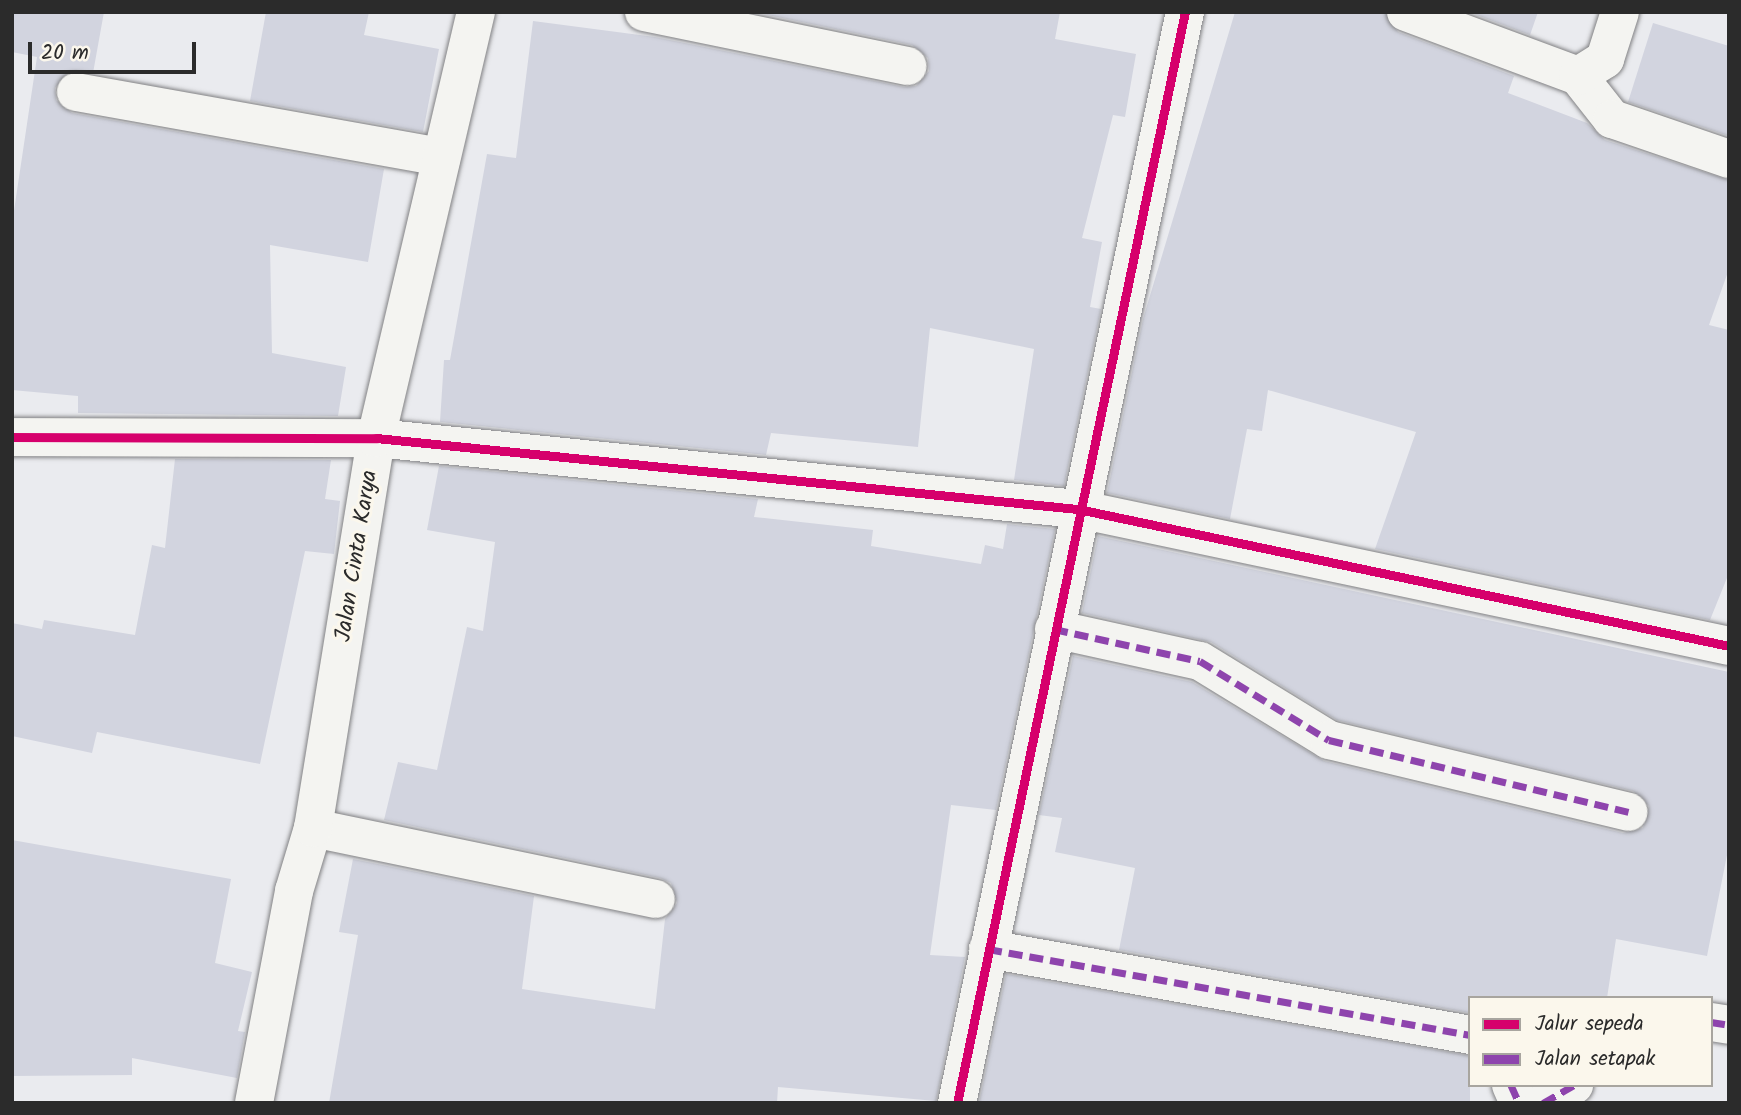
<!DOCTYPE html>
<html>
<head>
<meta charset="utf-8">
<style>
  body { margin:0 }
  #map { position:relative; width:1741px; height:1115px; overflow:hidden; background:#eaebef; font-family:Kalam,sans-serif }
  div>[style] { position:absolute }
  .building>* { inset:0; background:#d2d4df }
  .roads { filter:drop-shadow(0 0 2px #818183) drop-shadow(0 0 2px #818183) }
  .minor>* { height:38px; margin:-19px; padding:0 19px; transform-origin:19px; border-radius:19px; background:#f4f4f1 }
  .tertiary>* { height:38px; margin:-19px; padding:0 19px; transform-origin:19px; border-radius:19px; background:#f4f4f1 }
  .quiet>* { height:7px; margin-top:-3.5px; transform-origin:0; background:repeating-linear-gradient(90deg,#8e44ad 0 14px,transparent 0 21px) }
  .cycleway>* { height:9px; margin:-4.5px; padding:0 4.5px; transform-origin:4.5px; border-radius:4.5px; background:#d6006c }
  span { translate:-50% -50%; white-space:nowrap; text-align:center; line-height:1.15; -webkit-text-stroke:6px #fbf7ec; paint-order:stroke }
  .street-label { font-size:23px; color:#2b2b2b }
  .frame { position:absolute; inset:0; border:14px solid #2b2b2b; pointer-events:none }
  .legend { position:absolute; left:1468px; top:996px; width:245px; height:91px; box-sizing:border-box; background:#fbf7ec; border:2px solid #a8a59f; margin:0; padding:9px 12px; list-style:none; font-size:21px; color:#2b2b2b }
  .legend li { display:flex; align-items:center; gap:14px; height:35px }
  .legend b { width:35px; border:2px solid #a8a59f }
  .scale { position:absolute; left:28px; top:42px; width:168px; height:32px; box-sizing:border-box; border:4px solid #2b2b2b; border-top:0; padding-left:9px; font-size:21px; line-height:24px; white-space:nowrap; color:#2b2b2b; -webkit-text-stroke:5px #fbf7ec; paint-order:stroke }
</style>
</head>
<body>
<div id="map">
  <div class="building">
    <i style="clip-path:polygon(12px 12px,104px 12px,93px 73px,68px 72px,55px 88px,56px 100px,72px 113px,384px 169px,368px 262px,270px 245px,272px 353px,346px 367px,338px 416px,78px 413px,78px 396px,12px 390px,12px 224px,37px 57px,12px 52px)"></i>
    <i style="clip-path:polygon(266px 12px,369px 12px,364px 35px,439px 49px,423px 132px,250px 101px)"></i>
    <i style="clip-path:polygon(754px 12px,1060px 12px,1055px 39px,1136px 54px,1125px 117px,1113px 115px,1082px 238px,1102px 242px,1090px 307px,1101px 309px,1064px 486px,1014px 480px,1034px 349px,930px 328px,918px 447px,771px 433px,766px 455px,440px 422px,444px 360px,450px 360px,487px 154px,516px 158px,533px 21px,655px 37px,904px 87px,916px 86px,929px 71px,928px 58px,912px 45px)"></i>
    <i style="clip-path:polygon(1235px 12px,1385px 12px,1398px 32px,1514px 76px,1508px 93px,1587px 123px,1605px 140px,1729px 180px,1729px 269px,1709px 325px,1729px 330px,1729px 573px,1710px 620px,1375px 549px,1416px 432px,1268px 390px,1262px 431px,1247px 429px,1230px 519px,1107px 493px,1143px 319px)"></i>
    <i style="clip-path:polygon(1469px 12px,1538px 12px,1530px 35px)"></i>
    <i style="clip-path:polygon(1653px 23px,1729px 46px,1729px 136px,1628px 102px)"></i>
    <i style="clip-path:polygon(175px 459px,331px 460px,325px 499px,340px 501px,334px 554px,305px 551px,260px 764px,97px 732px,92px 753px,12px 736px,12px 623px,42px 629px,44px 620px,135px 635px,152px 545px,165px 548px)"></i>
    <i style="clip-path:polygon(439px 466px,758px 499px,754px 517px,873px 530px,871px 546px,981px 564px,985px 545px,1003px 549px,1007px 524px,1055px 529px,996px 810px,951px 805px,930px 955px,965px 957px,936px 1101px,778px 1087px,777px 1103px,329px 1103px,358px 935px,339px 932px,353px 859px,534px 896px,522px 989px,655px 1009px,665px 919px,677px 903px,671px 883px,660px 878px,384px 820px,398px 762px,437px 770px,467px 627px,483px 631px,495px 542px,427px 530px)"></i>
    <i style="clip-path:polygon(1098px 536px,1729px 672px,1729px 845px,1707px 956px,1616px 939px,1607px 998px,1470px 998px,1470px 1013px,1119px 950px,1135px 868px,1055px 852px,1062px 818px,1039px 815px,1073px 656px,1192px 682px,1324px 761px,1623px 833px,1643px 828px,1649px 806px,1633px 791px,1337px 720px,1211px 642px,1082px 613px)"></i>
    <i style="clip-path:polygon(12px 840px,231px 879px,215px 963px,252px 972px,238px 1031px,245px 1032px,237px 1078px,132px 1058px,132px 1075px,12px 1076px)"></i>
    <i style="clip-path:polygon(1006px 974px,1470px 1056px,1470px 1103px,979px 1103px)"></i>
  </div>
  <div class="roads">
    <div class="minor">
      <i style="left:644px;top:12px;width:269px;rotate:11.6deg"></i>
      <i style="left:1406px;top:12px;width:184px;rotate:20.4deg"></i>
      <i style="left:1578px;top:76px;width:55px;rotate:51.7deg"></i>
      <i style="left:1612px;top:119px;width:124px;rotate:18.9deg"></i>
      <i style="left:1578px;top:76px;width:32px;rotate:-32deg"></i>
      <i style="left:1605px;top:59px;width:49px;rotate:-72.3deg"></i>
      <i style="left:76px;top:92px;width:371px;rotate:10.1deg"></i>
      <i style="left:12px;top:437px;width:364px;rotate:0.2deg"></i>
      <i style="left:376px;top:438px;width:706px;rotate:5.78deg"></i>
      <i style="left:1078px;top:509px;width:665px;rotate:11.88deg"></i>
      <i style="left:1054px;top:629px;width:149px;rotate:12.4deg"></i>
      <i style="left:1200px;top:661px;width:151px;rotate:31.5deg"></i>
      <i style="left:1329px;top:740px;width:308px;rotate:13.5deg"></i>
      <i style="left:313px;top:828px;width:350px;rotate:11.7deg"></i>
      <i style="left:988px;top:949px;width:490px;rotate:10.1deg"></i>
      <i style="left:1711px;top:1022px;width:18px;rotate:9deg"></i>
      <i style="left:1511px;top:1085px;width:20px;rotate:66deg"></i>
      <i style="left:957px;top:1103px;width:1115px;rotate:-78.2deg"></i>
      <i style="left:1543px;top:1103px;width:36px;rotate:-30deg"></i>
    </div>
    <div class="tertiary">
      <i style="left:254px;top:1103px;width:216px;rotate:-79.3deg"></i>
      <i style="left:294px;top:891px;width:66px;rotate:-73.2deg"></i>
      <i style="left:313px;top:828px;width:395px;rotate:-80.8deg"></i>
      <i style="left:376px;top:438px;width:438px;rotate:-76.8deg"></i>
    </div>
  </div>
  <div class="quiet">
    <i style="left:1054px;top:629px;width:149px;rotate:12.4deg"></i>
    <i style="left:1200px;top:661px;width:151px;rotate:31.5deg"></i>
    <i style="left:1329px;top:740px;width:308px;rotate:13.5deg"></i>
    <i style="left:988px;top:949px;width:490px;rotate:10.1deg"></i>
    <i style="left:1711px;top:1022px;width:18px;rotate:9deg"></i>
    <i style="left:1511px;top:1085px;width:20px;rotate:66deg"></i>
    <i style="left:1543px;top:1103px;width:36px;rotate:-30deg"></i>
  </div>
  <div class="cycleway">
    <i style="left:12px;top:437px;width:364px;rotate:0.2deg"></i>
    <i style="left:376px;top:438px;width:706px;rotate:5.78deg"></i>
    <i style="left:1078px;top:509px;width:665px;rotate:11.88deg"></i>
    <i style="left:957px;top:1103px;width:1115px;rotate:-78.2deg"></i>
  </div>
  <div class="street-label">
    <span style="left:357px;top:556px;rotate:-81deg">Jalan Cinta Karya</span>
  </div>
  <div class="frame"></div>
  <ul class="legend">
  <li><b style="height:9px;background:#d6006c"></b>Jalur sepeda</li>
  <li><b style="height:9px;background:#8e44ad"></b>Jalan setapak</li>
  </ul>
  <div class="scale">20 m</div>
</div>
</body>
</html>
